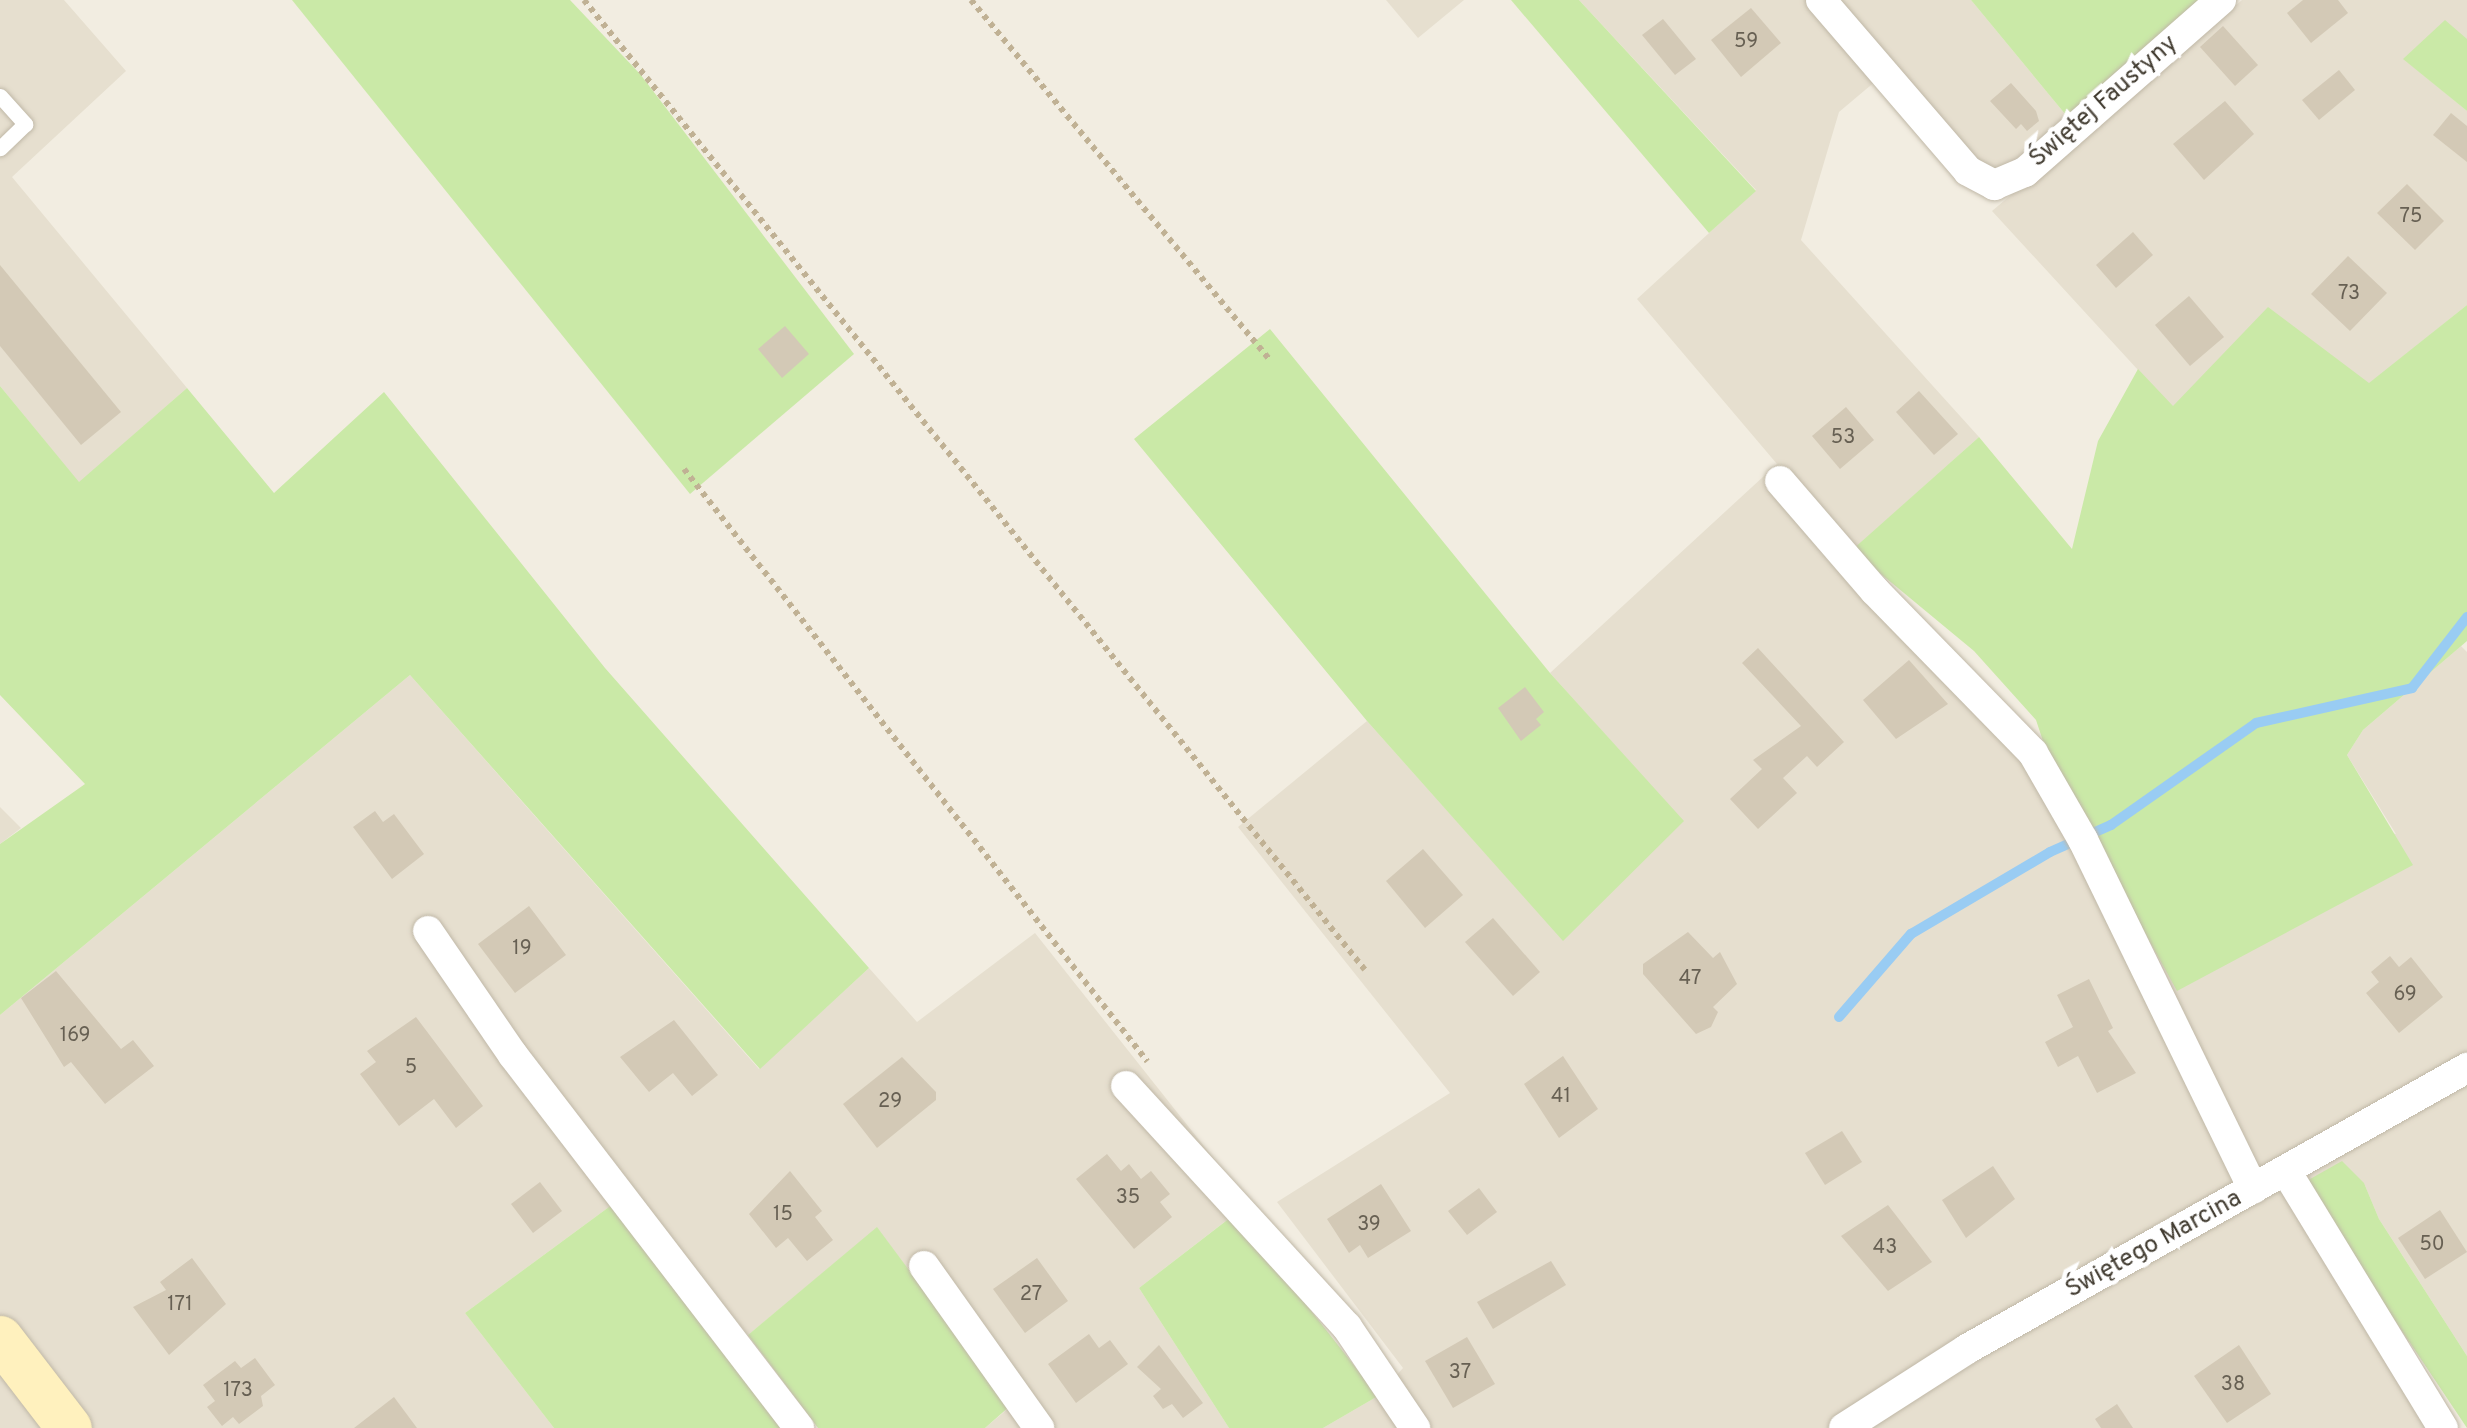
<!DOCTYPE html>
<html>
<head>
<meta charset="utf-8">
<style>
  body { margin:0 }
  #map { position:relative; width:2467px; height:1428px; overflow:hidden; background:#f2ede1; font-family:Overpass,sans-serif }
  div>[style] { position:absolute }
  .residential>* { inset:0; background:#e6dfcf }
  .green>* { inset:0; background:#cae9a7 }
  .stream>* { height:10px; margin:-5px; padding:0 5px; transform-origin:5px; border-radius:5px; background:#99ccf3 }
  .building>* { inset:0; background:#d3c9b6 }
  .path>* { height:6px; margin-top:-3px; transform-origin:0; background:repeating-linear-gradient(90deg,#c0b194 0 5px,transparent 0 10px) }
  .roads { filter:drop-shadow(0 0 2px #c0b8a7) drop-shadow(0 0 2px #c0b8a7) }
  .lane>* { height:15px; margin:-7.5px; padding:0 7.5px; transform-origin:7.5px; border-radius:7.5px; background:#fff }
  .street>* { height:30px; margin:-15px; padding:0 15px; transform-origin:15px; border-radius:15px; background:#fff }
  .secondary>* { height:45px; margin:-22.5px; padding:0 22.5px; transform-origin:22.5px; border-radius:22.5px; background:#fff1be }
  span { translate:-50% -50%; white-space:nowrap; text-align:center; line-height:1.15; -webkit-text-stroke:9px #fff; paint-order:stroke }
  .number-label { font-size:20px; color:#676053 }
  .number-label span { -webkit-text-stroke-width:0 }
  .street-label { font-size:25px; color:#433d32 }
</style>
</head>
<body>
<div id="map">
  <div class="residential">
    <i style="clip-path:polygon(0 0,64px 0,126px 71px,12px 177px,187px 388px,79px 483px,0 386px)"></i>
    <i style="clip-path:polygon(1386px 0,1464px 0,1418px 38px)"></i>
    <i style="clip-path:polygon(1579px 0,1971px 0,2070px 120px,2009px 170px,1985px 172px,1896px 64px,1839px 112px,1801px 240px,1979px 437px,1853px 550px,2049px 759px,2396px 834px,2347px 755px,2363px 730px,2461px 646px,2467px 652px,2467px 1356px,2379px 1219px,2364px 1183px,2433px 1428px,1323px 1428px,1378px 1396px,1403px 1368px,1277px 1202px,1450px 1093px,1238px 827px,1367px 721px,1563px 940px,1683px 821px,1550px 673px,1777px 464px,1637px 299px,1756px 190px)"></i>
    <i style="clip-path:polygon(2242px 0,2467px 0,2467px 39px,2404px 59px,2467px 111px,2467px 305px,2369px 384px,2172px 407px,1992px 211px)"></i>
    <i style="clip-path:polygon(410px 675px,759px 1069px,869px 968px,917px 1022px,1035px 933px,1249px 1203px,1139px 1288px,1229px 1428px,985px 1428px,1010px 1407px,877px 1228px,748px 1335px,632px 1190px,465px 1313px,554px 1428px,0 1428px,0 1015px)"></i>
    <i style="clip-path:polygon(0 807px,21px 828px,0 844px)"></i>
  </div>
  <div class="green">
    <i style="clip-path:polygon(292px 0,570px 0,640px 74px,854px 354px,690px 494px)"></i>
    <i style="clip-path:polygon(1511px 0,1579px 0,1756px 191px,1709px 233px)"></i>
    <i style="clip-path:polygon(1971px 0,2202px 0,2070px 120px)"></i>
    <i style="clip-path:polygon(2445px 20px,2467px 39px,2467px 111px,2403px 59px)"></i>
    <i style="clip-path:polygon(2467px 305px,2467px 641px,2363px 730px,2347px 755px,2413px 865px,2177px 991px,2049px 759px,2036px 720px,1974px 651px,1852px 550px,1979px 437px,2072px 549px,2098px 441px,2138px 369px,2173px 406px,2268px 307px,2369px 383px)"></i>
    <i style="clip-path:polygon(1270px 329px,1550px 673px,1684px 821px,1563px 941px,1367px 721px,1134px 439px)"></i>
    <i style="clip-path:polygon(0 386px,79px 482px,187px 388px,274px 493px,384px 392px,605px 668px,869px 968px,760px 1069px,410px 675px,0 1015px,0 844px,85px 784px,0 695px)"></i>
    <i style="clip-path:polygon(2342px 1161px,2364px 1183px,2379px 1219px,2467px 1356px,2467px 1428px,2303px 1183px)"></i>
    <i style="clip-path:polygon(613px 1204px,781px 1428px,554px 1428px,465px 1313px)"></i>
    <i style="clip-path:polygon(1235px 1214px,1378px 1396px,1323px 1428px,1229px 1428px,1139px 1288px)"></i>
    <i style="clip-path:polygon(877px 1227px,1010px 1406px,985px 1428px,818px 1428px,748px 1335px)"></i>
  </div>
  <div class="stream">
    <i style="left:1839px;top:1017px;width:110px;rotate:-49.1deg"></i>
    <i style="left:1911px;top:934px;width:161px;rotate:-30.5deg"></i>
    <i style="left:2050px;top:852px;width:67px;rotate:-23.9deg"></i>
    <i style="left:2111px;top:825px;width:177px;rotate:-35.1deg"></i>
    <i style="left:2256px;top:723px;width:160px;rotate:-12.6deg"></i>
    <i style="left:2412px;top:688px;width:90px;rotate:-52.2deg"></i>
  </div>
  <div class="building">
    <i style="clip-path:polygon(2303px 0,2338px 0,2348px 13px,2311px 43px,2287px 13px)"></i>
    <i style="clip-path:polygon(1751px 8px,1781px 43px,1741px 77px,1711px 40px)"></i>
    <i style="clip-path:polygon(1663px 19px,1696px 59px,1675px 75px,1642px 35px)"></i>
    <i style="clip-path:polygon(2223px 26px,2258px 65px,2235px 86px,2200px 47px)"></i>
    <i style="clip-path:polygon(2339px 70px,2355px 90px,2319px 120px,2302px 100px)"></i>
    <i style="clip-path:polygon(2011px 83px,2036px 111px,2039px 121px,2027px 131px,2021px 124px,2016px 129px,1990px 101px)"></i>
    <i style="clip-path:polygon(2225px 101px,2254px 134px,2204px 180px,2173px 144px)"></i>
    <i style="clip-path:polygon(2451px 113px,2467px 126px,2467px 162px,2433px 135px)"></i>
    <i style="clip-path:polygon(2407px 184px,2444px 221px,2415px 250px,2377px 213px)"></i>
    <i style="clip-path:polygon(2133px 232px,2153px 255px,2116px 288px,2096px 265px)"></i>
    <i style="clip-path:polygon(2348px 256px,2387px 293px,2350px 331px,2311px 294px)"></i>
    <i style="clip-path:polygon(0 265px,121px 412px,81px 445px,0 346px)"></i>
    <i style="clip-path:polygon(2189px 296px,2224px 337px,2190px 366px,2155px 325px)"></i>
    <i style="clip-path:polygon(785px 326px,809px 354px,782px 378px,758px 349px)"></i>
    <i style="clip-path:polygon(1919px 391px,1958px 434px,1934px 455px,1896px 412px)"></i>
    <i style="clip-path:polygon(1846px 407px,1874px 440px,1840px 469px,1812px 436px)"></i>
    <i style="clip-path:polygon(1758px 648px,1844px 742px,1817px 767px,1807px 756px,1783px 778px,1797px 793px,1758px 829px,1730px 799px,1762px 769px,1753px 760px,1801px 726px,1742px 663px)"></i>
    <i style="clip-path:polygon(1909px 660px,1948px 704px,1896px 739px,1863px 700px)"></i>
    <i style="clip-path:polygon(1525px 687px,1544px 712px,1536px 719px,1541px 725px,1521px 741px,1498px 708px)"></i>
    <i style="clip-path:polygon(375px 811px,383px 822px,394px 814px,424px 854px,392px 879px,353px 827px)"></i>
    <i style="clip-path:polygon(1423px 849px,1463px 895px,1425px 928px,1386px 881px)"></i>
    <i style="clip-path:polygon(529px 906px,566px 955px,515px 993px,478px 944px)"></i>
    <i style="clip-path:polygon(1493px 918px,1540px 972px,1513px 996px,1465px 942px)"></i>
    <i style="clip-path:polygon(1688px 932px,1713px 958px,1720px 952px,1737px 984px,1713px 1007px,1718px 1012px,1711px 1027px,1696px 1034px,1643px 974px,1643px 964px)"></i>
    <i style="clip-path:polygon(2390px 956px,2399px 967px,2411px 957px,2443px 997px,2399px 1033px,2366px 993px,2379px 982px,2371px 972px)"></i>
    <i style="clip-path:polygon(56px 971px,121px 1049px,133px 1040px,154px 1066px,105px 1104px,71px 1062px,64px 1067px,21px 998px)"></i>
    <i style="clip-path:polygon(2089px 979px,2113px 1028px,2108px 1031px,2136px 1073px,2097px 1093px,2078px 1056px,2058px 1067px,2045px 1042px,2073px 1027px,2057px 995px)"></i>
    <i style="clip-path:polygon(416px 1017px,483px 1106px,456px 1128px,434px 1099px,399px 1126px,360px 1074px,376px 1062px,367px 1051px)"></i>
    <i style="clip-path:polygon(674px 1020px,718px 1075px,692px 1096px,673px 1073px,649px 1092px,620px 1057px)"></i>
    <i style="clip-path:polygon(1563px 1056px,1598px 1109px,1559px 1138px,1524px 1084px)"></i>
    <i style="clip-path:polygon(902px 1057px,936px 1092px,936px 1100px,877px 1148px,843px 1104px)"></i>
    <i style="clip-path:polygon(1842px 1131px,1862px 1162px,1825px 1185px,1805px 1153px)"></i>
    <i style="clip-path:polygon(1107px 1154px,1121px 1171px,1129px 1164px,1141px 1179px,1151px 1171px,1170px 1194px,1160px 1202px,1172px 1217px,1134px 1249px,1076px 1179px)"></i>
    <i style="clip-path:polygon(1993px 1166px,2015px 1199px,1966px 1238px,1942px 1200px)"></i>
    <i style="clip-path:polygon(790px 1171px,822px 1211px,815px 1217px,833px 1240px,807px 1261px,788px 1238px,776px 1248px,749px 1214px)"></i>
    <i style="clip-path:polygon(540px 1182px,562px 1211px,533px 1233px,511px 1204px)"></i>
    <i style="clip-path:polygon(1381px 1184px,1411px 1231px,1368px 1258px,1360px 1245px,1349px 1253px,1327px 1219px)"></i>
    <i style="clip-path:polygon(1479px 1188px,1497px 1212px,1467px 1235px,1448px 1211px)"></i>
    <i style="clip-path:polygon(1888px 1205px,1932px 1262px,1888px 1291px,1841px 1236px)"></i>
    <i style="clip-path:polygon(2440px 1210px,2467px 1252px,2425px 1279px,2398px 1238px)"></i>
    <i style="clip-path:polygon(192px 1258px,226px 1304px,169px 1355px,133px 1307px,166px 1290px,160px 1282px)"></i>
    <i style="clip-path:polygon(1037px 1258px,1068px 1301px,1025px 1333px,993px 1289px)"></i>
    <i style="clip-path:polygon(1551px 1261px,1566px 1285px,1493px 1329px,1477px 1302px)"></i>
    <i style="clip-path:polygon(1089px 1334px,1099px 1348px,1110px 1340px,1128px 1364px,1076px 1403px,1048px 1364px)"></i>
    <i style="clip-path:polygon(1467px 1337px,1495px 1384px,1453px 1408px,1425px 1361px)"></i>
    <i style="clip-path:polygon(1159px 1345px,1203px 1403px,1183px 1418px,1172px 1404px,1163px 1409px,1153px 1396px,1161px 1389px,1137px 1367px)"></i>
    <i style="clip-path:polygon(2239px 1345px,2271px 1394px,2227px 1423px,2194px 1376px)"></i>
    <i style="clip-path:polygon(255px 1358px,275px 1385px,261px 1396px,263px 1406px,239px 1424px,233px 1417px,222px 1426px,207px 1407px,215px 1401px,203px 1385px,235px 1361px,241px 1368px)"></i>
    <i style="clip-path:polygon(394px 1397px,417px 1428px,354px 1428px)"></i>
    <i style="clip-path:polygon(2117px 1404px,2133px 1428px,2101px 1428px,2095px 1419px)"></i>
  </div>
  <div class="path">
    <i style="left:584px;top:0;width:1245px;rotate:51.16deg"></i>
    <i style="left:971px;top:0;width:469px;rotate:50.3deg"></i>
    <i style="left:684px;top:469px;width:752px;rotate:51.97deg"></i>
  </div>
  <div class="roads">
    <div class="lane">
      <i style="left:0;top:96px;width:38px;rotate:48deg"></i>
      <i style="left:25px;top:124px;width:35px;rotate:136deg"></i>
    </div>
    <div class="street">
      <i style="left:1821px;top:0;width:225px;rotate:49.3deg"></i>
      <i style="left:1968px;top:171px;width:30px;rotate:28deg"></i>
      <i style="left:1994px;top:185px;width:34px;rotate:-23deg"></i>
      <i style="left:2025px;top:172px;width:261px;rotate:-41.3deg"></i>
      <i style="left:1780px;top:481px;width:145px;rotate:49.2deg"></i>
      <i style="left:1875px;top:591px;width:226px;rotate:45.7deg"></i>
      <i style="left:2033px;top:753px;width:100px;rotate:60.1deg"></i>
      <i style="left:2083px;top:840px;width:388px;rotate:64deg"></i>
      <i style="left:428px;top:931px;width:150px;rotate:55.6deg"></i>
      <i style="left:513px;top:1055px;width:470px;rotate:52.5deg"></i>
      <i style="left:1126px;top:1086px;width:327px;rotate:47.5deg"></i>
      <i style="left:1347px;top:1327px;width:122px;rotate:56deg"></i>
      <i style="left:2286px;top:1171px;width:301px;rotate:58.6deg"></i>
      <i style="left:924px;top:1266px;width:199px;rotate:54.6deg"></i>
      <i style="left:1844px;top:1428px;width:146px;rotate:-32.7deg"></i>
      <i style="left:1967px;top:1349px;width:574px;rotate:-29.34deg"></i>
    </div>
    <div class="secondary">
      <i style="left:0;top:1338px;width:113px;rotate:52.5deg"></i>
    </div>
  </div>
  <div class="number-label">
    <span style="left:1746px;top:42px">59</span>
    <span style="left:2411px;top:217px">75</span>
    <span style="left:2349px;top:294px">73</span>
    <span style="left:1843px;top:438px">53</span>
    <span style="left:522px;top:949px">19</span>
    <span style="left:1690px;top:979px">47</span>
    <span style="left:2405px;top:995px">69</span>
    <span style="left:75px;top:1036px">169</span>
    <span style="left:411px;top:1068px">5</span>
    <span style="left:1561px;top:1097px">41</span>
    <span style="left:890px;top:1102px">29</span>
    <span style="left:1128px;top:1198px">35</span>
    <span style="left:783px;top:1215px">15</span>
    <span style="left:1369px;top:1225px">39</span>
    <span style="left:2432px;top:1245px">50</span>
    <span style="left:1885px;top:1248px">43</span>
    <span style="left:1031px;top:1295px">27</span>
    <span style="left:180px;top:1305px">171</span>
    <span style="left:1460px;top:1373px">37</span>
    <span style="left:2233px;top:1385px">38</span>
    <span style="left:238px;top:1391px">173</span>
  </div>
  <div class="street-label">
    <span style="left:2104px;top:102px;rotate:-41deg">Świętej Faustyny</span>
    <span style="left:2154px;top:1245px;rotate:-29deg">Świętego Marcina</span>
  </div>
</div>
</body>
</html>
